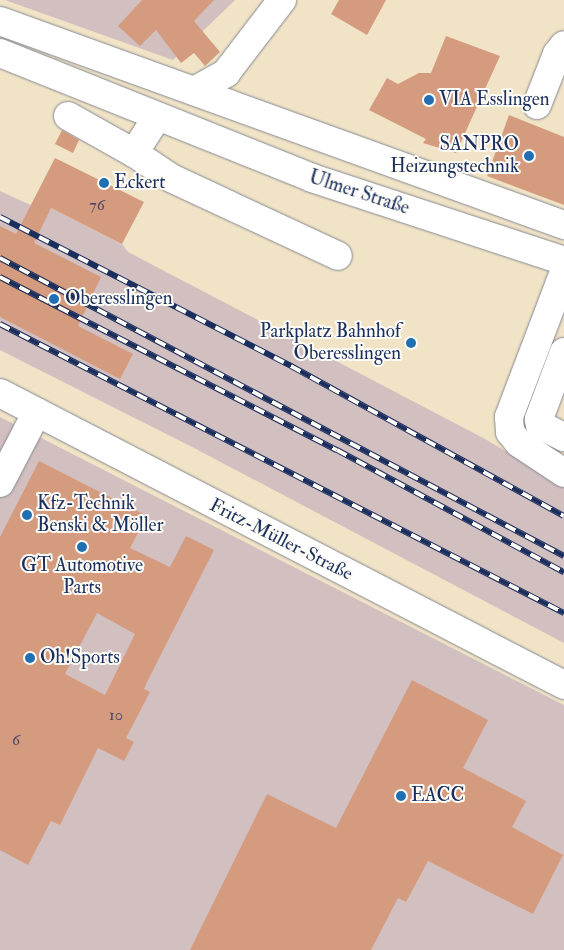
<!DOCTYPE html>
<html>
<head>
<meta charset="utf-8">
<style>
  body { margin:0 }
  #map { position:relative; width:564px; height:950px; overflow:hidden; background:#f0e3c6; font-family:"IM FELL Double Pica",serif }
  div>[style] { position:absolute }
  .industrial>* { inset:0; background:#d2bfc0 }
  .building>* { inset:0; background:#d59b7f }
  .roads { filter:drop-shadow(0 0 1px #868992) drop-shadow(0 0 1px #868992) }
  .minor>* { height:28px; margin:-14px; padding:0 14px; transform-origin:14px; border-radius:14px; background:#fff }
  .major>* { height:28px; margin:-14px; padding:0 14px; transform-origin:14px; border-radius:14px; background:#fff }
  .rail>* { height:5.5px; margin-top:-2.75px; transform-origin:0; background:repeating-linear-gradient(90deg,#fdfcf7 0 11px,#1b2f5e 0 22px); box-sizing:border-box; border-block:1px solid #1b2f5e }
  .dots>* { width:14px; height:14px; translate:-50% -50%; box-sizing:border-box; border:2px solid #fdfcf7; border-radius:50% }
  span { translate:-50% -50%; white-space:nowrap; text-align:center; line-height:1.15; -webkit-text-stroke:4px #fdfcf7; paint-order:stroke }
  .number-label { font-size:16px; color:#4a4a66 }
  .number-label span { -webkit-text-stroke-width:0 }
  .poi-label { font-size:19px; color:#1b2f5e }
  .left { translate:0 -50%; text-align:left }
  .right { translate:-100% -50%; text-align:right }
  .street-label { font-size:19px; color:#1b2f5e }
</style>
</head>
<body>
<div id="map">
  <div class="industrial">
    <i style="clip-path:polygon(5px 0,235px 0,173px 60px)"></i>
    <i style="clip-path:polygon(0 191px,48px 213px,51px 208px,122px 244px,128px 252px,485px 439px,564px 486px,564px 643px,196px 449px,0 350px)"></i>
    <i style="clip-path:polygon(0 417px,564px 705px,564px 950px,0 950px)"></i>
  </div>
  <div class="building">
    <i style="clip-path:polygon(142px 0,214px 0,194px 21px,220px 52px,205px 66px,194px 53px,181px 63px,156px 30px,140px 46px,118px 26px)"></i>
    <i style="clip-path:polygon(339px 0,386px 0,367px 35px,331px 14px)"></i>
    <i style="clip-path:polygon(446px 36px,500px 56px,456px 153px,423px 143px,426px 139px,369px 110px,387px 78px,398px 84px,419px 73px,431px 73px)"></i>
    <i style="clip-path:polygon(509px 115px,564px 137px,564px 205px,487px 176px)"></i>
    <i style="clip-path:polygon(62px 130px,79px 140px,73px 153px,55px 144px)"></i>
    <i style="clip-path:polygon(55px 158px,144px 202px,122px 244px,51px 208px,34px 243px,101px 277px,78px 326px,133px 354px,120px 379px,0 317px,0 226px,16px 234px)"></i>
    <i style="clip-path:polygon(evenodd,39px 461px,147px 516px,130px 548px,170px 567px,186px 536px,214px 550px,146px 684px,144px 689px,150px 692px,126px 738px,134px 742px,124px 761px,98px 748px,60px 825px,51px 821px,28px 865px,0 850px,0 537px,39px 461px,97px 613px,135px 634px,105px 695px,65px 674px,97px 613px)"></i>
    <i style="clip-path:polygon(412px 680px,488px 720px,463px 768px,526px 801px,512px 827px,563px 855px,533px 914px,428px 861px,406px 902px,398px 898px,371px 950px,190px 950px,267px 794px,336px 828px)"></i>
  </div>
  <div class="roads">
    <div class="minor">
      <i style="left:194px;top:91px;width:37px;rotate:-29deg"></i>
      <i style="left:226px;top:73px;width:92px;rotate:-52.5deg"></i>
      <i style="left:537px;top:105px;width:55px;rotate:-68.6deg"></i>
      <i style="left:557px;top:54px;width:11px;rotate:-52deg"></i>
      <i style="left:68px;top:116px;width:76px;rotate:29.3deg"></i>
      <i style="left:157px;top:117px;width:43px;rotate:122.6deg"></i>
      <i style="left:134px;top:153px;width:45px;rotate:34deg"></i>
      <i style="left:171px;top:178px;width:184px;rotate:25deg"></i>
      <i style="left:564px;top:272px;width:155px;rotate:110.8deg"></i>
      <i style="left:509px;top:417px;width:15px;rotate:86deg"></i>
      <i style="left:510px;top:432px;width:14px;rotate:51deg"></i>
      <i style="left:519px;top:443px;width:54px;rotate:33.7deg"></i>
      <i style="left:564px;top:352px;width:72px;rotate:110.5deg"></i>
      <i style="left:539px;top:419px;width:6px;rotate:81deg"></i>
      <i style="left:540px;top:425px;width:27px;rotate:27deg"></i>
      <i style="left:0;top:393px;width:635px;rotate:27.37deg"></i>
      <i style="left:0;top:483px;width:80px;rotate:-62.5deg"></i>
    </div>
    <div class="major">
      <i style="left:0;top:21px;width:600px;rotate:19.89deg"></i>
      <i style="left:0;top:53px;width:336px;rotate:21.8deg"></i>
      <i style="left:312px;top:178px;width:265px;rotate:18.2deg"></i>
    </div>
  </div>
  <div class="rail">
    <i style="left:0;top:217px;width:327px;rotate:27.1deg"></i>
    <i style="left:291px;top:366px;width:311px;rotate:28.8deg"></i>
    <i style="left:0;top:258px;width:638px;rotate:27.85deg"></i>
    <i style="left:0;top:277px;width:379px;rotate:27.2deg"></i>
    <i style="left:337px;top:450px;width:258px;rotate:28.3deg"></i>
    <i style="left:0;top:324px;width:634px;rotate:27.13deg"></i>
  </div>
  <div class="dots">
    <i style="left:429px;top:100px;background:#1f6fb2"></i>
    <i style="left:529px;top:156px;background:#1f6fb2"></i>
    <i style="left:104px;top:183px;background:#1f6fb2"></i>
    <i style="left:54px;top:299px;background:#1f6fb2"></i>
    <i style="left:411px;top:343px;background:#1f6fb2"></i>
    <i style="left:27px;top:515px;background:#1f6fb2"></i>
    <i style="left:82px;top:547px;background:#1f6fb2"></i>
    <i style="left:30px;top:658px;background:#1f6fb2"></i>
    <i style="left:401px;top:796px;background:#1f6fb2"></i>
  </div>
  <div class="number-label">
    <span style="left:97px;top:205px">76</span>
    <span style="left:116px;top:715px">10</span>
    <span style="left:16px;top:740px">6</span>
  </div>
  <div class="poi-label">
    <span class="left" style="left:439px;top:100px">VIA Esslingen</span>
    <span class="right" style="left:519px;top:156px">SANPRO<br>Heizungstechnik</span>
    <span class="left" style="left:114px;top:183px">Eckert</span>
    <span class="left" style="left:65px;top:299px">Oberesslingen</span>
    <span class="right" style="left:401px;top:343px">Parkplatz Bahnhof<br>Oberesslingen</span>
    <span class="left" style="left:37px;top:515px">Kfz-Technik<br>Benski &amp; Möller</span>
    <span style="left:82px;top:577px">GT Automotive<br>Parts</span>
    <span class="left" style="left:40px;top:658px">Oh!Sports</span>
    <span class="left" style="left:411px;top:796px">EACC</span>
  </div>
  <div class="street-label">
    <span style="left:359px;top:193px;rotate:18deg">Ulmer Straße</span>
    <span style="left:281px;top:540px;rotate:27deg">Fritz-Müller-Straße</span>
  </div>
</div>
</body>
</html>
